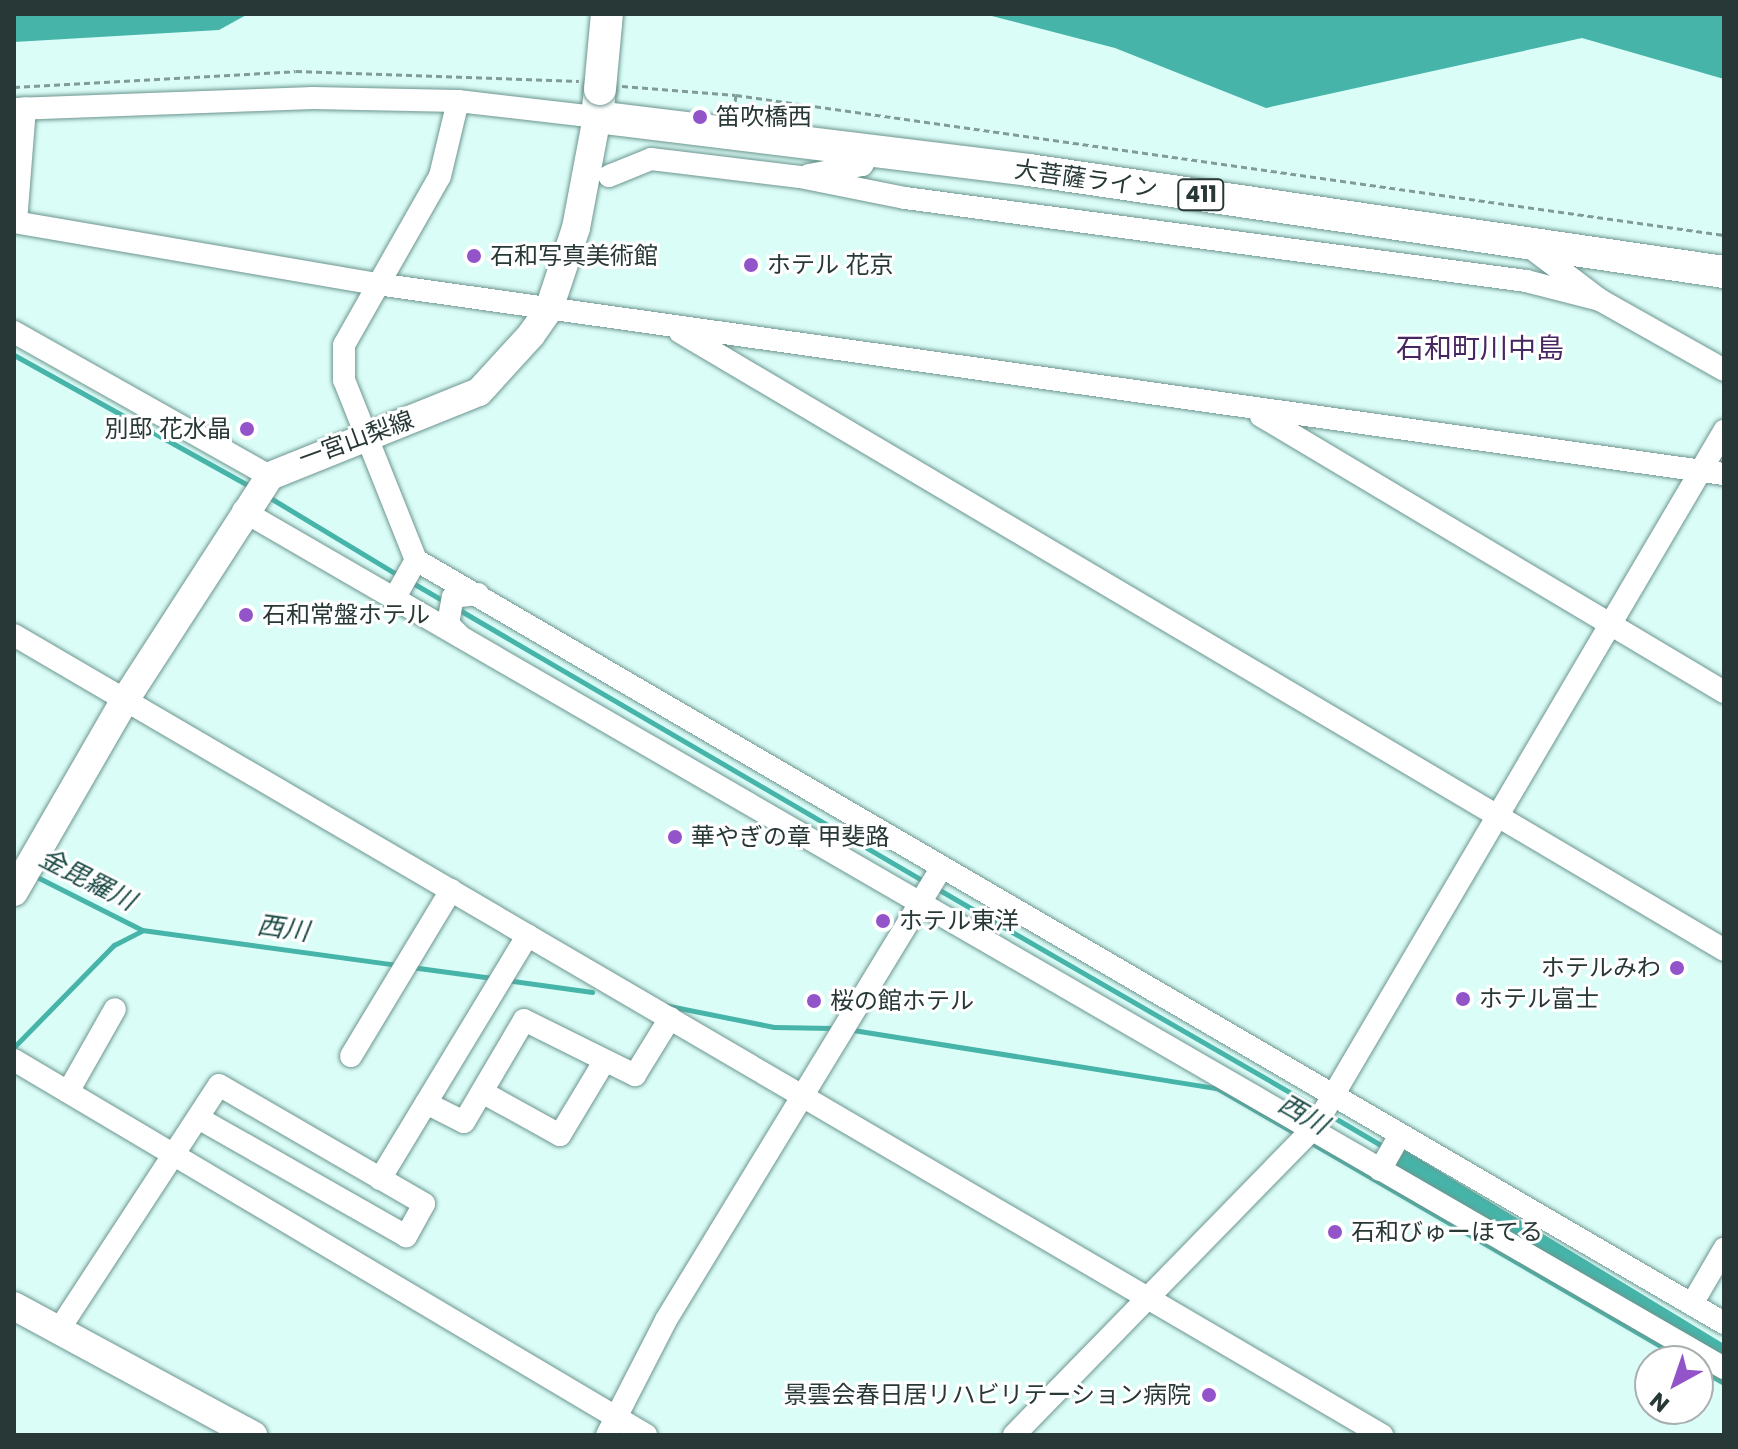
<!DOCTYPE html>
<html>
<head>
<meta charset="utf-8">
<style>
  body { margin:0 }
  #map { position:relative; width:1738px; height:1449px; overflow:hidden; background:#dbfdf8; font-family:Poppins,"Noto Sans JP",sans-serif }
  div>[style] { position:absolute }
  .water>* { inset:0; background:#47b4a9 }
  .stream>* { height:5px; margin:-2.5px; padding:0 2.5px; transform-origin:2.5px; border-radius:2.5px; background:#47b4a9 }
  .path>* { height:3px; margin-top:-1.5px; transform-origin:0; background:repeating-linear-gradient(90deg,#819b97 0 6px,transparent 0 10px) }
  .roads { filter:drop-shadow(0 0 2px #6d958f) drop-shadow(0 0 2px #6d958f) }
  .minor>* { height:22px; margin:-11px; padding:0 11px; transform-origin:11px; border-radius:11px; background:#fff }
  .major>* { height:28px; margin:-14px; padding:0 14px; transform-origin:14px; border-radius:14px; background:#fff }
  .highway>* { height:32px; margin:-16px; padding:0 16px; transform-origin:16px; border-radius:16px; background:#fff }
  .bridges { filter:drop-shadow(0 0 2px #6d958f) drop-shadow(0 0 2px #6d958f) }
  .highway-bridge>* { height:32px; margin:-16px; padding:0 16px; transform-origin:16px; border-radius:16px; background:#fff }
  .dots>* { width:22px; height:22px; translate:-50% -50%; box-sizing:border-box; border:4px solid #fff; border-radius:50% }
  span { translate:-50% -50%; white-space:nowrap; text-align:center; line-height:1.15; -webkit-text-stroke:6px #fff; paint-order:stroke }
  .shield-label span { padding:2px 6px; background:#fff; border:2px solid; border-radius:6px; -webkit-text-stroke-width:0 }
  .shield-label { font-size:22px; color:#273836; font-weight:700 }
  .poi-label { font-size:24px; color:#273836 }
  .left { translate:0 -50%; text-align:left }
  .right { translate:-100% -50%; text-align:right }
  .street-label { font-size:24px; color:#273836 }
  .water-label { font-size:26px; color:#1c4b46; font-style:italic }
  .quarter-label { font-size:28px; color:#462760 }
  .frame { position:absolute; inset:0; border:16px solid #273836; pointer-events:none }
  .north { position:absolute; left:1634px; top:1345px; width:80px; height:80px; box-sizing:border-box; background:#fff; border:2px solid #a9afaf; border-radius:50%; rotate:220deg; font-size:22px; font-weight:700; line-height:32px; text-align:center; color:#273836 }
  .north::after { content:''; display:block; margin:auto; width:28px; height:36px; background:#9353c9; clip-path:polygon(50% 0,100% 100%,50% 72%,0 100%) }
</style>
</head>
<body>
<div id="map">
  <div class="water">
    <i style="clip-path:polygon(14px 14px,248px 14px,219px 30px,14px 42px)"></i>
    <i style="clip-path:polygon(984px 14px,1724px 14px,1724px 79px,1582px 38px,1266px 108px,1115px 48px)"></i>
    <i style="clip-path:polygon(1398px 1146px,1724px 1344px,1724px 1364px,1388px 1165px)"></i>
  </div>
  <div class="stream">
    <i style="left:14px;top:355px;width:271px;rotate:29.1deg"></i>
    <i style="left:267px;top:496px;width:153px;rotate:31.1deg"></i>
    <i style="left:411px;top:582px;width:42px;rotate:30.3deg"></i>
    <i style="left:456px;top:608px;width:545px;rotate:30.28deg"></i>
    <i style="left:35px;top:876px;width:120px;rotate:26.8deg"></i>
    <i style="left:142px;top:930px;width:257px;rotate:7.8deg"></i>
    <i style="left:936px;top:888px;width:442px;rotate:30deg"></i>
    <i style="left:411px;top:967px;width:82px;rotate:7.7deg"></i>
    <i style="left:506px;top:980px;width:87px;rotate:7.9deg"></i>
    <i style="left:664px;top:1005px;width:112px;rotate:11.3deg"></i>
    <i style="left:774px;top:1027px;width:58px;rotate:1deg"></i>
    <i style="left:853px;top:1030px;width:369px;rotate:9.1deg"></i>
    <i style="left:1217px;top:1088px;width:94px;rotate:30.1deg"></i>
    <i style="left:14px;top:1047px;width:143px;rotate:-45.6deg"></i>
    <i style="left:114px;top:945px;width:30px;rotate:-27deg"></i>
    <i style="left:1328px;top:1114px;width:65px;rotate:30.5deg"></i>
    <i style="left:1310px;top:1142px;width:436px;rotate:30.2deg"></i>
    <i style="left:1698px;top:1368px;width:30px;rotate:30deg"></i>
  </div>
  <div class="path">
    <i style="left:622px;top:86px;width:114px;rotate:4.5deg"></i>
    <i style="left:736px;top:95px;width:998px;rotate:8.07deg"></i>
    <i style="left:14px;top:87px;width:282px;rotate:-3.2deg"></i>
    <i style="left:296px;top:71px;width:283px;rotate:2deg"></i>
    <i style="left:734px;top:111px;width:16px;rotate:-83deg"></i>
  </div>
  <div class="roads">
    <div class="minor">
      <i style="left:458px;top:101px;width:77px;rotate:103.5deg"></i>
      <i style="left:440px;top:176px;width:194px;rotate:119.6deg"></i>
      <i style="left:344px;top:345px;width:35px;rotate:90deg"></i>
      <i style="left:344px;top:380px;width:194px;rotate:68.2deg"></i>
      <i style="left:416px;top:560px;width:1514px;rotate:30.26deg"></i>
      <i style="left:14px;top:109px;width:299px;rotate:-2.1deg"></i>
      <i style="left:313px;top:98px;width:145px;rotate:1.2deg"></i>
      <i style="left:458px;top:101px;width:140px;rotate:6.6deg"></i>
      <i style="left:809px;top:175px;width:54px;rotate:-10.7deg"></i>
      <i style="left:862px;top:165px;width:17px;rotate:-59deg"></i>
      <i style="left:609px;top:176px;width:45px;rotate:-22deg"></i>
      <i style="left:651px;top:159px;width:150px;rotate:6.9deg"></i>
      <i style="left:800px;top:177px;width:107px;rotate:11.3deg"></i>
      <i style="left:905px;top:198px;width:627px;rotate:7.61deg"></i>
      <i style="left:1526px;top:281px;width:76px;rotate:14.4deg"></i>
      <i style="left:14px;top:222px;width:368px;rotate:9.7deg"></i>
      <i style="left:377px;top:284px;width:1360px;rotate:8.03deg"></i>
      <i style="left:16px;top:222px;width:114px;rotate:-85.5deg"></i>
      <i style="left:1530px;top:247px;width:88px;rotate:37.1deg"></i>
      <i style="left:1600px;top:300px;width:142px;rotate:29.4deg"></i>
      <i style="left:14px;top:332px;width:294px;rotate:29.4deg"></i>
      <i style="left:680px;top:332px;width:1213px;rotate:30.62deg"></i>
      <i style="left:1261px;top:416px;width:539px;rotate:30.8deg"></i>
      <i style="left:243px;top:511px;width:1711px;rotate:30.06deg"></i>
      <i style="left:394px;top:599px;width:45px;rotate:-60.6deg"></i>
      <i style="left:14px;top:635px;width:1585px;rotate:30.32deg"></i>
      <i style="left:460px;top:636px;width:17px;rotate:-135deg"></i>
      <i style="left:448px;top:624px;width:27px;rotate:-80deg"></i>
      <i style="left:453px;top:597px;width:25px;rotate:-7deg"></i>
      <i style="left:351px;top:1056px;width:194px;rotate:-58.9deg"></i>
      <i style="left:14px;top:1060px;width:735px;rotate:30.68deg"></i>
      <i style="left:68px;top:1092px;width:95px;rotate:-60.5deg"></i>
      <i style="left:482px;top:1092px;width:89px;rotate:28.9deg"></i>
      <i style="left:560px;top:1135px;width:87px;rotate:-59deg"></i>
      <i style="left:426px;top:1103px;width:42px;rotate:26.6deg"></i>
      <i style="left:464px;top:1122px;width:118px;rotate:-59.5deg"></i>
      <i style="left:524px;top:1020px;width:124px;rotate:26.4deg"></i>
      <i style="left:635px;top:1075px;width:67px;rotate:-58.4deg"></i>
      <i style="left:1380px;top:1170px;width:40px;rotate:-60.3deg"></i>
      <i style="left:380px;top:1179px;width:285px;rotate:-58.8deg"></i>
      <i style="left:1692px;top:1304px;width:64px;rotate:-59.8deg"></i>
      <i style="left:60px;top:1328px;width:290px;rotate:-56.8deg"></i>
      <i style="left:219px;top:1085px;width:237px;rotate:30.1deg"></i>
      <i style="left:424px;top:1204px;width:37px;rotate:119deg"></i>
      <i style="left:406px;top:1236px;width:239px;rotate:-150.4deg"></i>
      <i style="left:607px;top:1435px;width:129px;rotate:-62.8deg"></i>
      <i style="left:666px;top:1320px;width:530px;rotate:-58.65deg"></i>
      <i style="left:1014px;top:1435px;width:429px;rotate:-45.7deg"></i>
      <i style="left:1314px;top:1128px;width:809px;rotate:-59.53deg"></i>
    </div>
    <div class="major">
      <i style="left:14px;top:892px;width:222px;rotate:-60deg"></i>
      <i style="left:125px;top:700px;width:267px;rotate:-57.1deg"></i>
      <i style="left:270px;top:476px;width:225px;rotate:-21.9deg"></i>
      <i style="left:479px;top:392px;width:77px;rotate:-47.6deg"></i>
      <i style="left:531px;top:335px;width:32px;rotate:-55deg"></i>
      <i style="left:549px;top:309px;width:85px;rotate:-71.6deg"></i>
      <i style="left:576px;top:228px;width:113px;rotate:-79.3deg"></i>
      <i style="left:14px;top:1306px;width:272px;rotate:28.4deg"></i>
    </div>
    <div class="highway">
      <i style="left:600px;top:89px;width:28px;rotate:96deg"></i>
      <i style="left:597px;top:117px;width:435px;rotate:7deg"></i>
      <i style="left:1029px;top:170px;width:702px;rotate:8.35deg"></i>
    </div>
  </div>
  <div class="bridges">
    <div class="highway-bridge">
      <i style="left:600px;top:89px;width:75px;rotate:-84.7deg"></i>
    </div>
  </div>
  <div class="dots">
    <i style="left:700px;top:117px;background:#9353c9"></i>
    <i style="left:474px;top:256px;background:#9353c9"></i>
    <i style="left:751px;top:265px;background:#9353c9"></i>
    <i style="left:247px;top:429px;background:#9353c9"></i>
    <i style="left:246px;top:615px;background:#9353c9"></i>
    <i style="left:675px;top:837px;background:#9353c9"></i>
    <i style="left:883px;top:921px;background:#9353c9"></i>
    <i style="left:1677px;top:968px;background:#9353c9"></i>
    <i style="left:1463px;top:999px;background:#9353c9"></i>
    <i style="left:814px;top:1001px;background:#9353c9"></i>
    <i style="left:1335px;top:1232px;background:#9353c9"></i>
    <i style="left:1209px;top:1395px;background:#9353c9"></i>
  </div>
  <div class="shield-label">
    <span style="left:1201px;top:195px">411</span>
  </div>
  <div class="poi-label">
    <span class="left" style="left:716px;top:117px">笛吹橋西</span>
    <span class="left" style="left:490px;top:256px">石和写真美術館</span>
    <span class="left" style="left:767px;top:265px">ホテル 花京</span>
    <span class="right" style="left:231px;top:429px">別邸 花水晶</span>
    <span class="left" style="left:262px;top:615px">石和常盤ホテル</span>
    <span class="left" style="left:691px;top:837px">華やぎの章 甲斐路</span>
    <span class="left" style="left:899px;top:921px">ホテル東洋</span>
    <span class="right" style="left:1661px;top:968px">ホテルみわ</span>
    <span class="left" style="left:1479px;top:999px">ホテル富士</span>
    <span class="left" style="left:830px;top:1001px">桜の館ホテル</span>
    <span class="left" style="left:1351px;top:1232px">石和びゅーほてる</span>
    <span class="right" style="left:1191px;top:1395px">景雲会春日居リハビリテーション病院</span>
  </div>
  <div class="street-label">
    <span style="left:1086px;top:179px;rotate:8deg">大菩薩ライン</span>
    <span style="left:356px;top:439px;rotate:-20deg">一宮山梨線</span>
  </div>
  <div class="water-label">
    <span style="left:87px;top:880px;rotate:27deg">金毘羅川</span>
    <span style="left:283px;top:929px;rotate:8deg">西川</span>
    <span style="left:1303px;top:1115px;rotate:30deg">西川</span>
  </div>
  <div class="quarter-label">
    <span style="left:1480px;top:349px">石和町川中島</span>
  </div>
  <div class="frame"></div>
  <div class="north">N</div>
</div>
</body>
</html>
